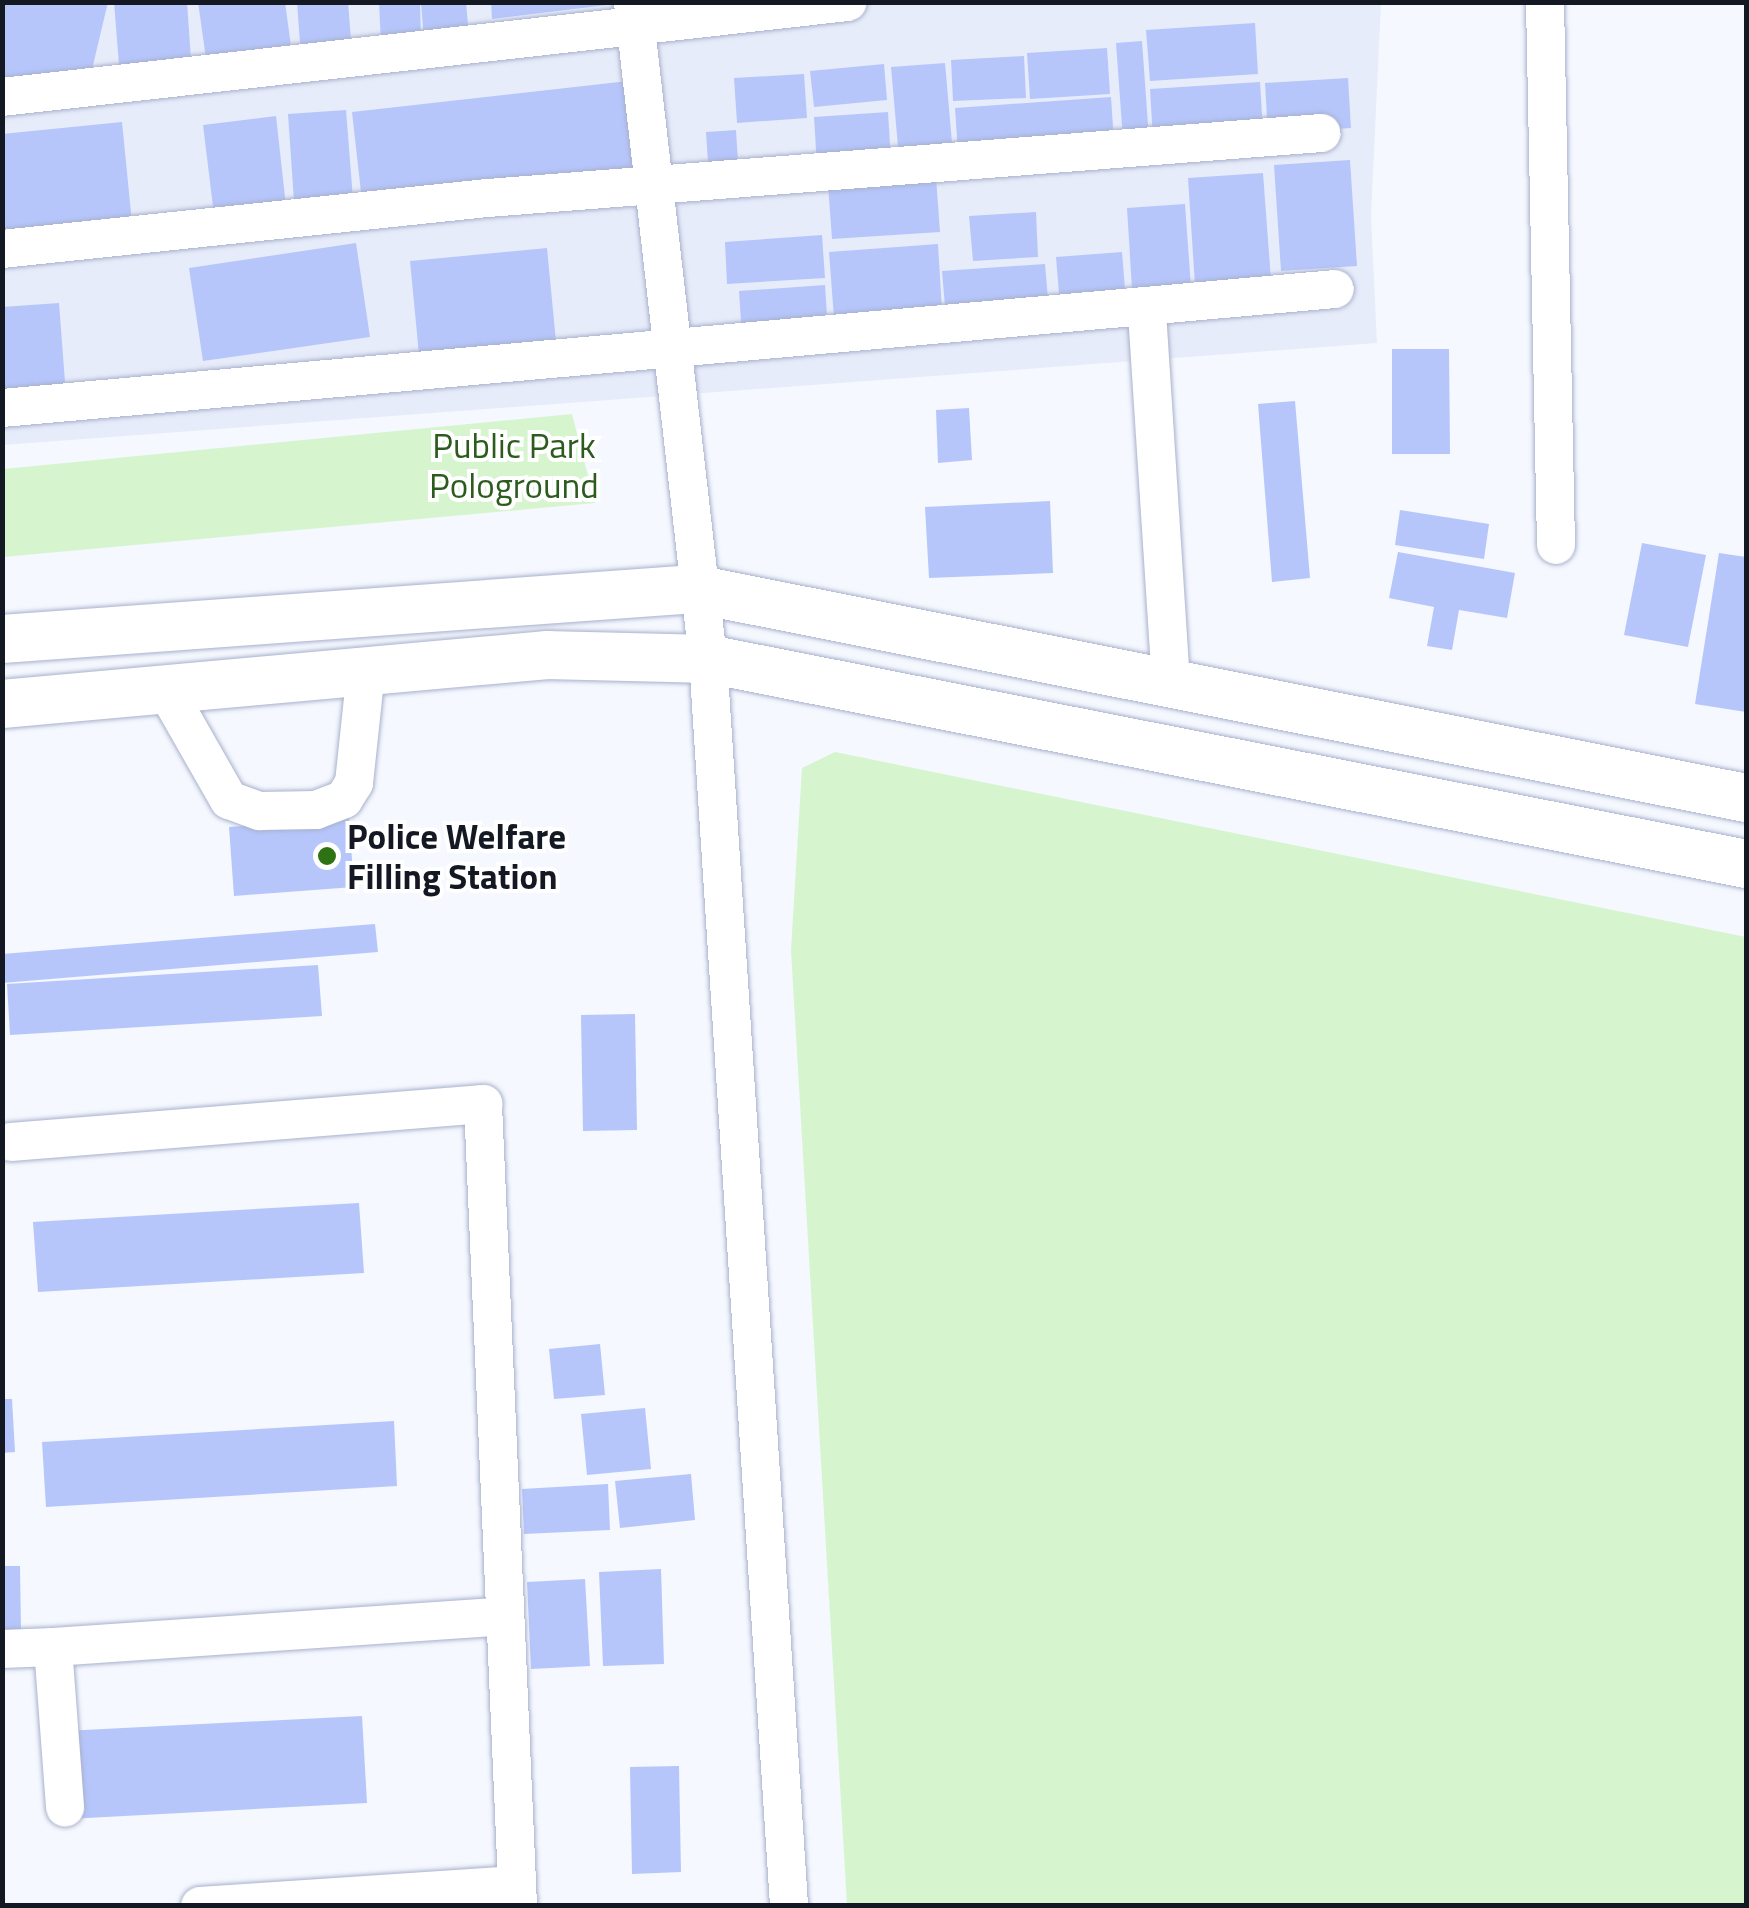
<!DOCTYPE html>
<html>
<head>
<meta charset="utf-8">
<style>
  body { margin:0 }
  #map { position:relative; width:1749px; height:1908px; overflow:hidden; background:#f5f8fe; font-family:"Titillium Web",sans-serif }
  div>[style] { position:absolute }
  .built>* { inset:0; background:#e7ecfa }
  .green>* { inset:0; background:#d6f5ce }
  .building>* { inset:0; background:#b6c6fb }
  .roads { filter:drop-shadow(0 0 2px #a8b1cd) drop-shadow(0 0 2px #a8b1cd) }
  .minor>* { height:38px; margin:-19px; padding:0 19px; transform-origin:19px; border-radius:19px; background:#fff }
  .major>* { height:48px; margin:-24px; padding:0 24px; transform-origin:24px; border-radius:24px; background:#fff }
  .dots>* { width:28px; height:28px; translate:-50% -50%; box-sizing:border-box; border:5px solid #fff; border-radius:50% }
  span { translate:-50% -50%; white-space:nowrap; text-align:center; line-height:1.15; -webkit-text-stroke:8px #fff; paint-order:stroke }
  .park-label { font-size:35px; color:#2c5b1e }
  .poi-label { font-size:35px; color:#141822; font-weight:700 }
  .left { translate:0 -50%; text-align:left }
  .frame { position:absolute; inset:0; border:5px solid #141822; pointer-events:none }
</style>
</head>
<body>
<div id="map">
  <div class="built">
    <i style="clip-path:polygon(3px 3px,1381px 3px,1371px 216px,1377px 343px,3px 445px)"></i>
  </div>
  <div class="green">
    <i style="clip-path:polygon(572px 414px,595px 503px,3px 557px,3px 469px)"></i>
    <i style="clip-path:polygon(835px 752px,1746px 937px,1746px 1905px,847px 1905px,791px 950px,802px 768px)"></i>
  </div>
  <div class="building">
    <i style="clip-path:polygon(2px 2px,108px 2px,90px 78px,2px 88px)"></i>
    <i style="clip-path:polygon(114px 2px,187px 2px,191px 60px,119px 65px)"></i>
    <i style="clip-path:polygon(198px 2px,285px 2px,293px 61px,208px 73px)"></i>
    <i style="clip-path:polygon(297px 2px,348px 2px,352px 52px,301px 57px)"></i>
    <i style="clip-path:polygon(379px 2px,420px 2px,421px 43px,381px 44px)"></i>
    <i style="clip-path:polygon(421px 2px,466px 2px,469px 37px,424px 40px)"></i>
    <i style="clip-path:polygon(491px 2px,607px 2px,607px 5px,492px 19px)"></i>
    <i style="clip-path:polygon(1255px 23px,1258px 74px,1150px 81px,1146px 30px)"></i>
    <i style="clip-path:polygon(1142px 41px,1149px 139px,1123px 140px,1116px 43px)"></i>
    <i style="clip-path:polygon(1107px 48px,1110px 94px,1030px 99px,1027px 53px)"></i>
    <i style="clip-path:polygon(1024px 56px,1026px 98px,953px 101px,951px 60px)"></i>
    <i style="clip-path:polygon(945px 63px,953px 154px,899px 158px,891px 67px)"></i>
    <i style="clip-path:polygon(884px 64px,887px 100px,814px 107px,810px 71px)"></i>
    <i style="clip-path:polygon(804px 74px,807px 118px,737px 123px,734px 78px)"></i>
    <i style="clip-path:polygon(1348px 78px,1351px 128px,1268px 134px,1265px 83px)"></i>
    <i style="clip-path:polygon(628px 81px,639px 178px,363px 210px,352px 112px)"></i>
    <i style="clip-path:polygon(1260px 82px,1263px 131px,1153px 139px,1150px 89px)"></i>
    <i style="clip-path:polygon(1111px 97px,1114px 142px,958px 153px,955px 108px)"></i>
    <i style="clip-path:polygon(346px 110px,354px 212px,295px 216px,288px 114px)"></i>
    <i style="clip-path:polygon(888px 112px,891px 161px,817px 166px,814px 117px)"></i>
    <i style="clip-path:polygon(276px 116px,287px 215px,215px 223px,203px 125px)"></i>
    <i style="clip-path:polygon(122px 122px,133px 233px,2px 246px,2px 134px)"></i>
    <i style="clip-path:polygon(736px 130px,739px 177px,709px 178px,706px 132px)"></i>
    <i style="clip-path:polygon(1350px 160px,1357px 266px,1281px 271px,1274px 165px)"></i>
    <i style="clip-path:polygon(1263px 173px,1271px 280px,1195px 285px,1188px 178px)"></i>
    <i style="clip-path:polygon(936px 177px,940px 232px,832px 239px,828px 185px)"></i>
    <i style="clip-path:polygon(1185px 204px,1192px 301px,1133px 305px,1127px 208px)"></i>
    <i style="clip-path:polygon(1036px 212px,1038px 257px,973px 261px,969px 216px)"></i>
    <i style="clip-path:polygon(822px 235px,825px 278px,727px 284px,725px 242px)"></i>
    <i style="clip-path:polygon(356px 243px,370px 337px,203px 361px,189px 268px)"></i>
    <i style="clip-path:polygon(938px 244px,942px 311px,834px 318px,829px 252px)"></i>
    <i style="clip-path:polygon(547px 248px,557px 352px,420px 365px,410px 261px)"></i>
    <i style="clip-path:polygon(1122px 252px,1126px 301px,1060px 306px,1056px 257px)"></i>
    <i style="clip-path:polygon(1045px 264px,1049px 311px,946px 318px,942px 271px)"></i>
    <i style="clip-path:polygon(825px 285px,828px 332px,742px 337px,739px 291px)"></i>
    <i style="clip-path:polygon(59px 303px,66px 395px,2px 400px,2px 307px)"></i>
    <i style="clip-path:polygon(1392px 349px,1449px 349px,1450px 454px,1392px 454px)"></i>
    <i style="clip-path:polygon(1295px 401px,1310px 578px,1272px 582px,1258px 404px)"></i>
    <i style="clip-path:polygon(969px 408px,972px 460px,938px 463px,936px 410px)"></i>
    <i style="clip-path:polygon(1050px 501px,1053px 573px,929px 578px,925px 507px)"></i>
    <i style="clip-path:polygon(1400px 510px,1489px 524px,1484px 559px,1395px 545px)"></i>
    <i style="clip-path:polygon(1642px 543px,1706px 555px,1688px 647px,1624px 635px)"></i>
    <i style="clip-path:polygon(1398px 552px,1515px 573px,1507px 618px,1459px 610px,1452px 650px,1427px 646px,1434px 607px,1389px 598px)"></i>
    <i style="clip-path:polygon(1719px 553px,1746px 557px,1746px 712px,1695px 704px)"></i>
    <i style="clip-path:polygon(349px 818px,354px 887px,234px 896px,229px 827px)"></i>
    <i style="clip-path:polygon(375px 924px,378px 952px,2px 983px,2px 954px)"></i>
    <i style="clip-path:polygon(318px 965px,322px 1016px,10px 1035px,7px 984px)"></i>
    <i style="clip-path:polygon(635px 1014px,637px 1130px,583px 1131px,581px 1015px)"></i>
    <i style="clip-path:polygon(359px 1203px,364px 1273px,38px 1292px,33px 1222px)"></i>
    <i style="clip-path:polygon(600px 1344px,605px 1395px,554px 1399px,549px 1349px)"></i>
    <i style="clip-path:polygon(2px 1399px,12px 1399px,15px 1452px,2px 1453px)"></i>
    <i style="clip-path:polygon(645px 1408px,651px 1469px,587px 1475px,581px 1414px)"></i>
    <i style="clip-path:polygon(394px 1421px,397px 1486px,46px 1507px,42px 1442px)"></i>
    <i style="clip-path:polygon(691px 1474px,695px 1520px,620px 1528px,615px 1481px)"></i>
    <i style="clip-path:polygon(608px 1484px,610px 1530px,524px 1534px,522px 1489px)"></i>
    <i style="clip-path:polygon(2px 1566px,20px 1566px,21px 1631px,2px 1632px)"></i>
    <i style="clip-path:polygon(661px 1569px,664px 1664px,603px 1666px,599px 1572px)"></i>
    <i style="clip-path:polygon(585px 1579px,590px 1666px,531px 1669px,527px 1582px)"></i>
    <i style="clip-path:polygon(362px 1716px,367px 1803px,68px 1819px,64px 1731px)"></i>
    <i style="clip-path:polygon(679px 1766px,681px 1872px,632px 1874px,630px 1767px)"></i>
  </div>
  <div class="roads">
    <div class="minor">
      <i style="left:633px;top:2px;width:661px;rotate:83.49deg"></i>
      <i style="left:708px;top:659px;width:1250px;rotate:86.28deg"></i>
      <i style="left:1545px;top:2px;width:543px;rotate:88.84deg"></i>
      <i style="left:2px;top:97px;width:851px;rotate:-6.41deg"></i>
      <i style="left:2px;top:249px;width:489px;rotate:-6deg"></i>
      <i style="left:488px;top:198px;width:836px;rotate:-4.46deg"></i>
      <i style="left:1147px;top:312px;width:376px;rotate:86.3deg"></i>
      <i style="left:2px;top:408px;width:1338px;rotate:-5.1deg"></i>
      <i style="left:165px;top:688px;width:129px;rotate:60.3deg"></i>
      <i style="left:229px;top:800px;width:33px;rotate:20deg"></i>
      <i style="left:260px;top:811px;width:56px;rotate:-1deg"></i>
      <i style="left:316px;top:810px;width:30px;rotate:-21deg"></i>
      <i style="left:344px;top:799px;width:19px;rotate:-58deg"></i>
      <i style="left:354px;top:783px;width:114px;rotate:-83.9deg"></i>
      <i style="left:11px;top:1142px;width:474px;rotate:-4.6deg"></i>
      <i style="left:483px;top:1104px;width:803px;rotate:87.5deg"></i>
      <i style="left:53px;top:1647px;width:450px;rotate:-3.9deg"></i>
      <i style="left:2px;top:1649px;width:51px;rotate:-2.2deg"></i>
      <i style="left:53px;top:1647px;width:161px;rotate:85.7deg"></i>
      <i style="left:200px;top:1906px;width:317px;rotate:-3.8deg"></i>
    </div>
    <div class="major">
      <i style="left:2px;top:639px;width:695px;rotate:-4.13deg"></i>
      <i style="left:695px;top:589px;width:1072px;rotate:11.25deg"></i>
      <i style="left:2px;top:704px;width:548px;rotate:-5.13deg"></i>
      <i style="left:548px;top:655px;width:160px;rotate:1.4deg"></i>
      <i style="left:708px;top:659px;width:1058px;rotate:11.17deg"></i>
    </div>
  </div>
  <div class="dots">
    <i style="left:327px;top:856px;background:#2e7313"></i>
  </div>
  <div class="park-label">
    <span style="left:514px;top:465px">Public Park<br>Pologround</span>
  </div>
  <div class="poi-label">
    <span class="left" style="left:347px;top:856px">Police Welfare<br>Filling Station</span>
  </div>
  <div class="frame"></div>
</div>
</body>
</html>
